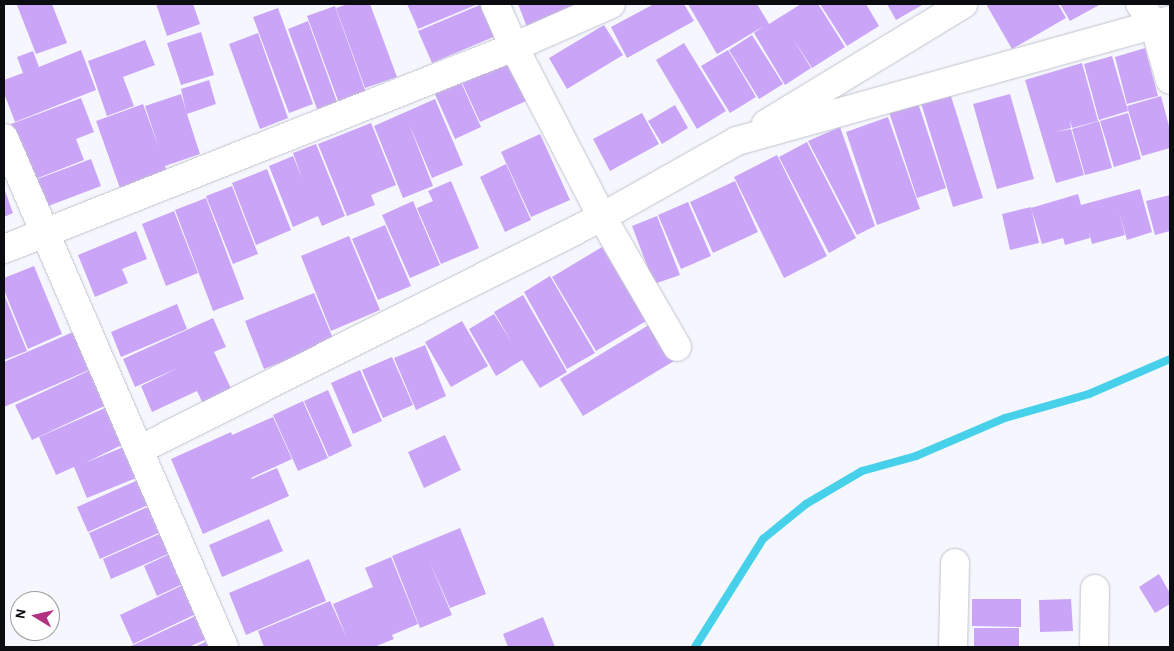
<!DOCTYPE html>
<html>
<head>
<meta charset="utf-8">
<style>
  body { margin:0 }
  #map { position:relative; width:1174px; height:651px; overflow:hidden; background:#f6f7fe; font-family:"Alegreya Sans",sans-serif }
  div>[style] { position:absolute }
  .stream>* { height:8px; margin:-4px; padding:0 4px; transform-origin:4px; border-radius:4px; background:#47d0e9 }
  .building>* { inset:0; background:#caa5f7 }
  .roads { filter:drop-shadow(0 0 1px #c1c3cd) drop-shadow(0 0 1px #c1c3cd) }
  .minor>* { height:28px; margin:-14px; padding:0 14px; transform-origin:14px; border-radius:14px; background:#fff }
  span { translate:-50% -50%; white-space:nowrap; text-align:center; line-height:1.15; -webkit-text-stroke:4.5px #fff; paint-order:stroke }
  .frame { position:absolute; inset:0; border:5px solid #0b0c0f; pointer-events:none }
  .north { position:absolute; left:10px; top:591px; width:50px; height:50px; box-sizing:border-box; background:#fff; border:1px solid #9d9e9f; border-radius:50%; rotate:279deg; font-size:14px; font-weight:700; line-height:20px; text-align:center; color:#0b0c0f }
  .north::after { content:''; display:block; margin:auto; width:18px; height:22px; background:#b13280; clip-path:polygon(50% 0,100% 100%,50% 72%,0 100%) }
</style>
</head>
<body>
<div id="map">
  <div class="stream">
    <i style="left:695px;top:647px;width:128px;rotate:-57.8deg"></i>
    <i style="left:763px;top:539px;width:55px;rotate:-39.1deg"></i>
    <i style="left:806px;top:504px;width:65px;rotate:-30.5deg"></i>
    <i style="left:862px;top:471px;width:56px;rotate:-15.5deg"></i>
    <i style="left:916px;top:456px;width:97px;rotate:-23.1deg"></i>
    <i style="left:1005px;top:418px;width:87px;rotate:-15.9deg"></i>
    <i style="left:1089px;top:394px;width:88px;rotate:-23.4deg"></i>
  </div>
  <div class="building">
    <i style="clip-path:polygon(21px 4px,52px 4px,67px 43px,36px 54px,17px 5px)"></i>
    <i style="clip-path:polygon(156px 4px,193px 4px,200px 24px,167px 36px)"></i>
    <i style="clip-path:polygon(348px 4px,370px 4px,397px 77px,365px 88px,336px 8px)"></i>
    <i style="clip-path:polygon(407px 4px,478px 4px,418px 29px)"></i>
    <i style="clip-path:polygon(482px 4px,498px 35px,432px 63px,418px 31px)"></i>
    <i style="clip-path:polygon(518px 4px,580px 4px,527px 27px)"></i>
    <i style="clip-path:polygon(654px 4px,684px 4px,694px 21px,627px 58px,611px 27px)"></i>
    <i style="clip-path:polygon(688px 4px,757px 4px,769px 24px,801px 4px,818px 4px,845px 47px,812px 68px,792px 37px,811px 68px,785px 85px,754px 33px,764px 26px,717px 54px)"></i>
    <i style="clip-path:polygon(820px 4px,866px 4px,879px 26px,847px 46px)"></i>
    <i style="clip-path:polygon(887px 4px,924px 4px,896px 20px)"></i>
    <i style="clip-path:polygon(986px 4px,1058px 4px,1066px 18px,1012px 49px)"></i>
    <i style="clip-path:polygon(1060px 4px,1101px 4px,1070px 21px)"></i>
    <i style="clip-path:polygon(335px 6px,366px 93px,339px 103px,307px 16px)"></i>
    <i style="clip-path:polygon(278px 8px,313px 104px,289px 113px,253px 17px)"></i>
    <i style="clip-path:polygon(308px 21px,337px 102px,317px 109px,288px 29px)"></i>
    <i style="clip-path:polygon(604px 25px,623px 55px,567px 89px,549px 58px)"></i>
    <i style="clip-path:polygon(201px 32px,214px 75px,181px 85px,167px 43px)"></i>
    <i style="clip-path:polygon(258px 33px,288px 118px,260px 129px,229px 44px)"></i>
    <i style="clip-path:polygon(752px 35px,783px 84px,759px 99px,729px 50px)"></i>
    <i style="clip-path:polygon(145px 40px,155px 65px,123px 77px,134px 106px,107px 116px,88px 61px)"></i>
    <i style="clip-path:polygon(684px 43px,726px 111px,697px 129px,656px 60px)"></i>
    <i style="clip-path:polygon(1145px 48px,1158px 96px,1127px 104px,1115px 57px)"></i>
    <i style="clip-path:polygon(81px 50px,96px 90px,15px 122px,4px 93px,4px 80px,23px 73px,17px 57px,33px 51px,39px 67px)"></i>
    <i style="clip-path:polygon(728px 50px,756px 97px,730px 113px,701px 66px)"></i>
    <i style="clip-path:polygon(1112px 56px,1128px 111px,1099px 120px,1084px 64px)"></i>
    <i style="clip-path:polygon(506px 57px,526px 101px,480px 122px,460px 78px)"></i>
    <i style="clip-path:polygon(1082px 63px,1098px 121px,1072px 128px,1070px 119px,1071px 128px,1055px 132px,1071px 129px,1084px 175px,1056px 183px,1025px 80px)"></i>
    <i style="clip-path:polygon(209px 80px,216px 104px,187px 114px,200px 154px,165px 166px,168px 174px,121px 191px,96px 121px,143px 104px,159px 148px,145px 106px,181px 94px,186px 111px,181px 89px)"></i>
    <i style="clip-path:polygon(460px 80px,481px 127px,455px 139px,434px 92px)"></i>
    <i style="clip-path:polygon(950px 93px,983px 198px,953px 207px,921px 103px)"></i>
    <i style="clip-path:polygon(1010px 94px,1034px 179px,997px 189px,973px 104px)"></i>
    <i style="clip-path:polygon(1161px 96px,1170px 130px,1170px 148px,1142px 156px,1127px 106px)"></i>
    <i style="clip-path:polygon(81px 98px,94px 132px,76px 139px,84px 160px,33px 180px,11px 124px)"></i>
    <i style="clip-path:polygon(435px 99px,463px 165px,432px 178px,409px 124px,433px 186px,403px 198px,374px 126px)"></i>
    <i style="clip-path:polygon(918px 103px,946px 188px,917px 198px,889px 112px)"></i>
    <i style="clip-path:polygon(675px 105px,688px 128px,662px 144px,648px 121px)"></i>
    <i style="clip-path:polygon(642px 113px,659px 144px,610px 171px,593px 139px)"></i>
    <i style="clip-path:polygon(1128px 113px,1141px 159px,1114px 167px,1100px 121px)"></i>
    <i style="clip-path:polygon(888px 117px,920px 209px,877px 225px,846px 132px)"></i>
    <i style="clip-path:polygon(1099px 121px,1112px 168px,1085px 175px,1072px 129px)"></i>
    <i style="clip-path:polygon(371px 123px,396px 185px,371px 195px,375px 205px,347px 216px,318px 144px)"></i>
    <i style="clip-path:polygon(840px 127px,875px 226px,857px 235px,808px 141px)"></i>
    <i style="clip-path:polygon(540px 134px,570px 200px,531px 217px,501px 152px)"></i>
    <i style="clip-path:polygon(807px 142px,856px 238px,829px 253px,779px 157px)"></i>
    <i style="clip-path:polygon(316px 144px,345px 216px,322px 226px,318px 216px,293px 227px,269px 166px,293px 156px,302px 178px,293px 153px)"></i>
    <i style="clip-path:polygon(777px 155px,827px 256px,784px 278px,734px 177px)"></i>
    <i style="clip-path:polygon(91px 159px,101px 186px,43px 208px,32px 181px)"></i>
    <i style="clip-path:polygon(506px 164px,531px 220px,505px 232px,480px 177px)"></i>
    <i style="clip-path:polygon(267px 169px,291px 230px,256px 245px,232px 183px)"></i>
    <i style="clip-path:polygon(451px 181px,479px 248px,441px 264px,417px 208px,433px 201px,428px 191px)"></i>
    <i style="clip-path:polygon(735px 181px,758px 232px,713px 253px,690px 202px)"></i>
    <i style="clip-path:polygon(232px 186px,258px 254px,233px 264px,206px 196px)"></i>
    <i style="clip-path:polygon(4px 188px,13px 213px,4px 217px)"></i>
    <i style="clip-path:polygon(1140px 189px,1152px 232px,1127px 240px,1119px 212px,1125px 235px,1092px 244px,1089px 232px,1090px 238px,1065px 245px,1063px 238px,1042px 244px,1031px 208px,1078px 194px,1081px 205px)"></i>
    <i style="clip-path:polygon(1170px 195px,1170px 231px,1155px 235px,1146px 201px)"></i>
    <i style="clip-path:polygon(206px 198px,244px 299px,213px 311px,175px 210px)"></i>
    <i style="clip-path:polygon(413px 201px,440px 265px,410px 278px,382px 215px)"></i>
    <i style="clip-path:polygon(688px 202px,711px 256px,681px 269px,658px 215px)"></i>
    <i style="clip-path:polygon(1031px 207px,1039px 243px,1010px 250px,1002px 214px)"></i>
    <i style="clip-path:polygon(174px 211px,198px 273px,166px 286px,142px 224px)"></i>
    <i style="clip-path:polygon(657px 216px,680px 275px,654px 284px,632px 226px)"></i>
    <i style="clip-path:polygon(385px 225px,411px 286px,378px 300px,352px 239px)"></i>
    <i style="clip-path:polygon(136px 231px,147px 259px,122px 269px,128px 283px,95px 297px,78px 255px)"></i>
    <i style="clip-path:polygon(349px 236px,380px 310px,331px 331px,301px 256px)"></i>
    <i style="clip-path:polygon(602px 247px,646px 321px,596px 351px,552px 277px)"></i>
    <i style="clip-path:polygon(34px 266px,62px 334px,28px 349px,4px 290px,4px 278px)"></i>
    <i style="clip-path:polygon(550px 276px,595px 353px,567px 369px,524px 292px)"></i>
    <i style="clip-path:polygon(314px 293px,334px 341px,264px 369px,245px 321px)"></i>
    <i style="clip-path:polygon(4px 294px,27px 351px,4px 360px)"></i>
    <i style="clip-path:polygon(523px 295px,567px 372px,540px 388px,522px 360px,496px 376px,469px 329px,494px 314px,512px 343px,494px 312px)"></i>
    <i style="clip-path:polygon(177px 304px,187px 329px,121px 357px,111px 332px)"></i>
    <i style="clip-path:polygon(213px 318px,226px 347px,214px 352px,234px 395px,205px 408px,197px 391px,152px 412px,141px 386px,178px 368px,135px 387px,123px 359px)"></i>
    <i style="clip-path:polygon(462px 321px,488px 366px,451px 387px,425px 342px)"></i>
    <i style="clip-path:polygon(652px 323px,674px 361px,583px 416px,560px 379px)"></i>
    <i style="clip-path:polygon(73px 332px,89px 370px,4px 407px,4px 362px)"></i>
    <i style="clip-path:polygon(425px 345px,446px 396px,416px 410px,394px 358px)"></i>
    <i style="clip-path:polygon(392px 357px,413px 405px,383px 418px,362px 370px)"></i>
    <i style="clip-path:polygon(97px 367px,113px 402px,32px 440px,15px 405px)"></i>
    <i style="clip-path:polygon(360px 370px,382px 421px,353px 434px,331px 383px)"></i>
    <i style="clip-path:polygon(328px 390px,352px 446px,329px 457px,304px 401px)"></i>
    <i style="clip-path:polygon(303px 401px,328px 458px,298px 471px,273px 415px)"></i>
    <i style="clip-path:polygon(114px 404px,130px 441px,85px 463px,133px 443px,146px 474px,87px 498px,74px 467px,56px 475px,39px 437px)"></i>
    <i style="clip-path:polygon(273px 417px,292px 459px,251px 478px,252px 479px,277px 468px,289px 496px,203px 534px,171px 459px,231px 432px,232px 435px)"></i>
    <i style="clip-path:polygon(445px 435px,461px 470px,424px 488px,408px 452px)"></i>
    <i style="clip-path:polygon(147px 476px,157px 501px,88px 532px,77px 507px)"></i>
    <i style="clip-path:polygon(152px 505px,163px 531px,100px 559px,89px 533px)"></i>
    <i style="clip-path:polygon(269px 519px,283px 551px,222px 577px,209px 545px)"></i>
    <i style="clip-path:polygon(460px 528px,486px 594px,450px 608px,428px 558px,452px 615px,420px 628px,392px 556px)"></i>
    <i style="clip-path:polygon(166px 531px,175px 551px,111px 579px,103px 559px)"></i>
    <i style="clip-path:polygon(172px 553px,185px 583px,157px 596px,144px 566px)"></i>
    <i style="clip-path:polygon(391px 557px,418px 624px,392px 635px,394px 639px,374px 647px,264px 647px,258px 631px,330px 601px,347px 638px,333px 604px,373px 587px,365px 568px)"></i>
    <i style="clip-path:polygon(309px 559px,326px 601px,246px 635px,229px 593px)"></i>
    <i style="clip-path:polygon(1159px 574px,1170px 593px,1170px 604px,1155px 613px,1139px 587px)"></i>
    <i style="clip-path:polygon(187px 583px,200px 612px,133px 644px,120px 615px)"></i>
    <i style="clip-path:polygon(972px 599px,1021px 599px,1021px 627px,972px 626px)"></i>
    <i style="clip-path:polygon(1071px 599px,1073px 631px,1040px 632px,1039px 600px)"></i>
    <i style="clip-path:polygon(202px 613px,213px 636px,189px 647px,129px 647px)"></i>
    <i style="clip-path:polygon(543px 617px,555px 647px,508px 647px,503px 634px)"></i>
    <i style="clip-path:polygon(974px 628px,1019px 628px,1019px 647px,974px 647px)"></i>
    <i style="clip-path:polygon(216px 637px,221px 647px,194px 647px)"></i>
  </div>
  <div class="roads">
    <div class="minor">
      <i style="left:495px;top:4px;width:47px;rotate:66.2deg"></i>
      <i style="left:514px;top:47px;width:191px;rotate:62.6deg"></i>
      <i style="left:602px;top:217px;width:150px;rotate:60deg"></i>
      <i style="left:1140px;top:4px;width:24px;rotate:55deg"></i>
      <i style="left:1154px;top:24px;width:58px;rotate:74.1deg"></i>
      <i style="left:766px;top:124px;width:231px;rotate:-31.3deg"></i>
      <i style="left:4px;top:138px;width:555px;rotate:66.63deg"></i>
      <i style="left:4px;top:249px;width:549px;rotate:-21.61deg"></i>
      <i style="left:514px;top:47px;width:106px;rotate:-23.9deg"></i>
      <i style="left:139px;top:450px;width:518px;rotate:-26.71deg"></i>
      <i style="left:602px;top:217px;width:155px;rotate:-29.4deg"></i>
      <i style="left:737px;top:141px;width:450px;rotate:-15.6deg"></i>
      <i style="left:953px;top:647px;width:84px;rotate:-88.6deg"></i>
      <i style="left:1094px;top:647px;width:58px;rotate:-89deg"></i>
    </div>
  </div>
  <div class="frame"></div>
  <div class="north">N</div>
</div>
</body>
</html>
